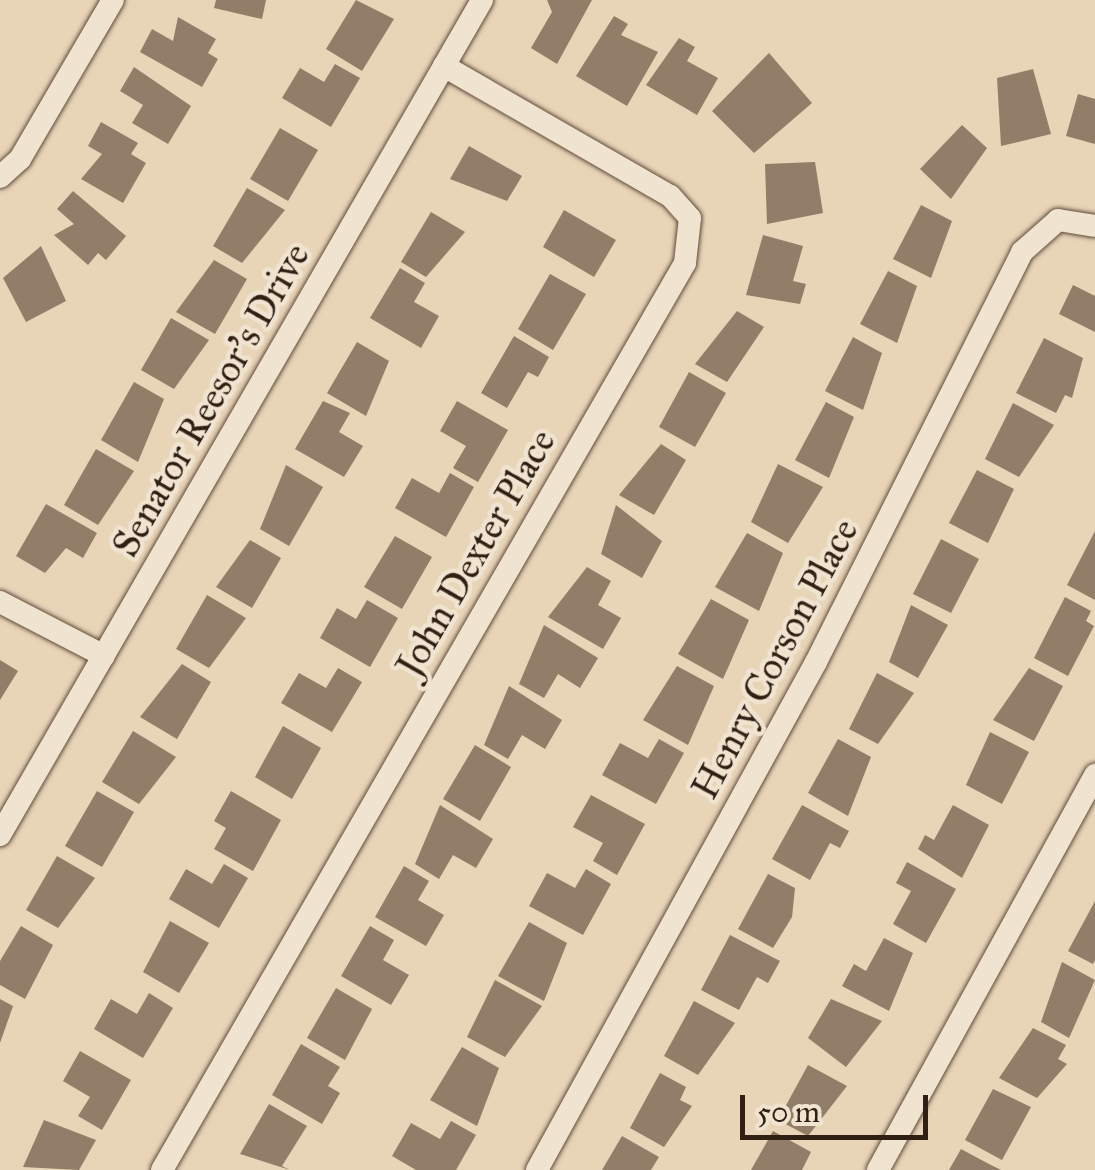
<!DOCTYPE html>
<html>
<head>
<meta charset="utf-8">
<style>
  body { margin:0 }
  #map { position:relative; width:1095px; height:1170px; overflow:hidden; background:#e8d4b7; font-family:"IM FELL Great Primer",serif }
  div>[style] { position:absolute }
  .building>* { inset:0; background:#917d68 }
  .roads { filter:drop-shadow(0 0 2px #604c3c) drop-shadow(0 0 2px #604c3c) }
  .minor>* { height:22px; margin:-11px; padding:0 11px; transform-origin:11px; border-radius:11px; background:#f0e3d0 }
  span { translate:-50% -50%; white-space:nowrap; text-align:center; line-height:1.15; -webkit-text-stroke:9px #f0e3d0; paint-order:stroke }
  .street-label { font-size:38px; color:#321f13 }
  .scale { position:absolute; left:740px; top:1095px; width:188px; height:45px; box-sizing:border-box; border:5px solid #321f13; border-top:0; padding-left:12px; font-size:30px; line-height:35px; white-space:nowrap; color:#321f13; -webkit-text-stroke:8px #f0e3d0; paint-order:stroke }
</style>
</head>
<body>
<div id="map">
  <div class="building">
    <i style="clip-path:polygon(216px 0,266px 0,262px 19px,214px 8px)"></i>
    <i style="clip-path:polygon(356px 0,394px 19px,362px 71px,326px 49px)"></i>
    <i style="clip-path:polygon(547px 0,592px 0,557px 64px,531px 48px,552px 12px)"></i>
    <i style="clip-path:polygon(614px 16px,628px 24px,621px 35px,658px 52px,627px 106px,576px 76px)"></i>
    <i style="clip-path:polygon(178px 17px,216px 39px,208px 53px,218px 59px,202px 87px,140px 52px,152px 29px,173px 41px)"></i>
    <i style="clip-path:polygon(679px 38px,695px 47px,687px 61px,718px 78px,697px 115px,646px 85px)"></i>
    <i style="clip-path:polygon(769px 53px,812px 103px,754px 153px,712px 111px)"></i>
    <i style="clip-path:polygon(335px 64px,360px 78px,331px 127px,282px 98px,300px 68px,324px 82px)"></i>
    <i style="clip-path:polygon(134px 67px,191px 106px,168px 144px,132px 123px,143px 105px,120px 91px)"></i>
    <i style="clip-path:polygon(1033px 69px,1051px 134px,1001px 146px,997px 78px)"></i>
    <i style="clip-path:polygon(1078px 94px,1095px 99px,1095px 144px,1066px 136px)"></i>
    <i style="clip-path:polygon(101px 122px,138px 143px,131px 154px,146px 163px,123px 203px,81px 179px,102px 154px,88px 146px)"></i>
    <i style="clip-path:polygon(962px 125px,987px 148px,951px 199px,920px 169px)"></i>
    <i style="clip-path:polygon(280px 128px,318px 150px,288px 201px,250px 179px)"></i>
    <i style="clip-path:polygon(469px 146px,522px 176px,507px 201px,450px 179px)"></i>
    <i style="clip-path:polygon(815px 162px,823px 213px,767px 224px,765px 164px)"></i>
    <i style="clip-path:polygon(247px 188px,285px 210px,242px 263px,213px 246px)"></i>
    <i style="clip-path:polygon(73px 191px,126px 236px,106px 260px,98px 253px,88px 265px,54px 235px,74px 224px,57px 209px)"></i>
    <i style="clip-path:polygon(921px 205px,952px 221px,931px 278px,893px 259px)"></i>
    <i style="clip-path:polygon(564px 210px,616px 240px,594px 277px,543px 247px)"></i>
    <i style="clip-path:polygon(431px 212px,465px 232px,426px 277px,401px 262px)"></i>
    <i style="clip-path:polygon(763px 235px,803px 246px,793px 281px,806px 284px,800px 304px,746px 295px)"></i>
    <i style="clip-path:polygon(41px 246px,66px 301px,26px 322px,3px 278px)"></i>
    <i style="clip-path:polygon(214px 260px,247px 279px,215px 334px,176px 312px)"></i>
    <i style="clip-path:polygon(400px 268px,425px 283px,414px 302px,439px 316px,421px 348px,370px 318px)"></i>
    <i style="clip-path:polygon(888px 271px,917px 286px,897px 343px,860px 324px)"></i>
    <i style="clip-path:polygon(550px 274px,586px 294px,553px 350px,518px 329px)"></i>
    <i style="clip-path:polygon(1073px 285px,1095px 296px,1095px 332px,1059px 314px)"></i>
    <i style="clip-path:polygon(737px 311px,764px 327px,727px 382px,695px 364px)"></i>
    <i style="clip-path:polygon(171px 318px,209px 340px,174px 389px,141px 370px)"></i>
    <i style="clip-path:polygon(514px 336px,549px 357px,538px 377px,528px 372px,507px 408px,481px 393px)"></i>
    <i style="clip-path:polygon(853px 337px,882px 353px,863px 410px,825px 391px)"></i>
    <i style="clip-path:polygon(1044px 338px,1083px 358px,1072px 398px,1065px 395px,1056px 413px,1016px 393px)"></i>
    <i style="clip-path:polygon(357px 342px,389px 361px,366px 416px,327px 393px)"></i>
    <i style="clip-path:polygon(689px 372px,726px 393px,695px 447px,659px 427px)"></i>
    <i style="clip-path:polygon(134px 382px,164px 399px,138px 462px,101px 440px)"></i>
    <i style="clip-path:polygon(323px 401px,350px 413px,339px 432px,363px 446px,344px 477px,295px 449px)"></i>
    <i style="clip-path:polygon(457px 401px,508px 430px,478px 482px,453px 468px,466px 446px,440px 431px)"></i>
    <i style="clip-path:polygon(826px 402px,854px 417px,829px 478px,795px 460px)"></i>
    <i style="clip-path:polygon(1013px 403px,1054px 425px,1019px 477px,985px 459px)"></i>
    <i style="clip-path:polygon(661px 444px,686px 460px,654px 515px,619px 495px)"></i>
    <i style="clip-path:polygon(96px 449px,134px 471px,98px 525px,64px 505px)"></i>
    <i style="clip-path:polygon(778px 464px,823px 487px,788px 543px,751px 522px)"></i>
    <i style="clip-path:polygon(286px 465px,323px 487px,289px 546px,260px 529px)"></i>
    <i style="clip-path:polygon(977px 470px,1014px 489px,988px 543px,949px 523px)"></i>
    <i style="clip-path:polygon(450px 473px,474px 487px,446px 537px,395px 508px,412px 478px,439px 493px)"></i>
    <i style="clip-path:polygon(46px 504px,97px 533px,83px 558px,66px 548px,45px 573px,16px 556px)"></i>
    <i style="clip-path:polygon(616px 505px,662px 541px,642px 578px,601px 554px)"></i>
    <i style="clip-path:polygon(1095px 531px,1095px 600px,1067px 585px)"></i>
    <i style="clip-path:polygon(747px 533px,783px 553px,759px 611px,715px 587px)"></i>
    <i style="clip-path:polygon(395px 536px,432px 557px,402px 609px,364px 587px)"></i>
    <i style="clip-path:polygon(941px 539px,979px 559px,951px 613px,913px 594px)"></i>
    <i style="clip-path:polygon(250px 540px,281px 558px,252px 608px,216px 587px)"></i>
    <i style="clip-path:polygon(587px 567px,611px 581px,598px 605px,621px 618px,603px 649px,548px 617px)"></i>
    <i style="clip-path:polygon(207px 595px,246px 618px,209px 668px,176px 649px)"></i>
    <i style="clip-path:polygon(1065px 597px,1091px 611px,1086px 621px,1094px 626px,1068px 676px,1034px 658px)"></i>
    <i style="clip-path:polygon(711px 599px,749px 620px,723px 679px,678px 654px)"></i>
    <i style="clip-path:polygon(367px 600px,398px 618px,370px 667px,320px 638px,337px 608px,356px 619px)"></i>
    <i style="clip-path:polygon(911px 605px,948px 625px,918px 678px,889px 662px)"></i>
    <i style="clip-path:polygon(544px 625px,598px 658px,580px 688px,558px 674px,544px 698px,519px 684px)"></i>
    <i style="clip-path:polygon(0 660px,18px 671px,0 700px)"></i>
    <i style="clip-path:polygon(182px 664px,211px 682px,177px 739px,140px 717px)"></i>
    <i style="clip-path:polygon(677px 666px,714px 686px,688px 745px,643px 720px)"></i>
    <i style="clip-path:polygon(338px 668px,362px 682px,332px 732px,281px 703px,299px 673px,326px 688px)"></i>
    <i style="clip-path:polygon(1029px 668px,1063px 686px,1034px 741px,993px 720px)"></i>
    <i style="clip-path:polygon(877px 673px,914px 693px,878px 744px,849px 729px)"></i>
    <i style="clip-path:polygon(509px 686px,562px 720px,545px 749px,522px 735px,508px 759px,484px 745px)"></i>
    <i style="clip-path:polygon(283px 726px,321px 748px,292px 799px,255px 777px)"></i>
    <i style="clip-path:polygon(133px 731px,176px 757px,139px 804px,102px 782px)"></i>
    <i style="clip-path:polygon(990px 732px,1029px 752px,1002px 804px,966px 785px)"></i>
    <i style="clip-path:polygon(659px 739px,684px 753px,656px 804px,602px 775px,620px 743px,648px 758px)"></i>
    <i style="clip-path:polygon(838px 739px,871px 757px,848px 816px,808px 793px)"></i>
    <i style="clip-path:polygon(475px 745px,511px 767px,480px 821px,443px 799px)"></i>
    <i style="clip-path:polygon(97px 791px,134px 812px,102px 867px,65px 846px)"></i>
    <i style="clip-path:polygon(231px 791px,281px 820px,253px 871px,214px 849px,226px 828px,214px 821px)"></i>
    <i style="clip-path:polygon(591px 795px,645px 824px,617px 875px,593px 861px,603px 843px,573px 827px)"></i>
    <i style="clip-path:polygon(440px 805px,493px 839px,476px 868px,453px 855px,439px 879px,415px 864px)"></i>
    <i style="clip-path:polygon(802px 805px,849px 831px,840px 848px,830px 843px,810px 880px,772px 859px)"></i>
    <i style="clip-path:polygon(953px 805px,989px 825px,962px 878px,918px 849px,925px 835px,934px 840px)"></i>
    <i style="clip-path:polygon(57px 856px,95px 878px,58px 928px,26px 910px)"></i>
    <i style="clip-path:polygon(907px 862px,956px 889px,926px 943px,893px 924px,911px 891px,896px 883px)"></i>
    <i style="clip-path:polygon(224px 864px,248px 878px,219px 928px,169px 899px,186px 869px,212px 884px)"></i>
    <i style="clip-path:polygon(404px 866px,429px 881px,418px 900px,444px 915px,426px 946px,375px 917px)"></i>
    <i style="clip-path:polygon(586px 869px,611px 884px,583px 935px,529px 906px,547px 873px,575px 888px)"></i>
    <i style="clip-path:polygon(768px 874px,795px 888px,792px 917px,773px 948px,738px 929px)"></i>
    <i style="clip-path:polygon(1095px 901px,1095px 960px,1093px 964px,1068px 951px)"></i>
    <i style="clip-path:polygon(170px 921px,209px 943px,179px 993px,143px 972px)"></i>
    <i style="clip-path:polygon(529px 922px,567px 943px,544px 1001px,498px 976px)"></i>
    <i style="clip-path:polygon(21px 926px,53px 945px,25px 999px,0 985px,0 961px)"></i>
    <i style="clip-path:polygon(370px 926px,394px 940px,383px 960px,409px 975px,391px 1005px,341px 976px)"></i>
    <i style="clip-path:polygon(730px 935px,780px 961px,768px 983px,757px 977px,739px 1010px,701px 990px)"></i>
    <i style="clip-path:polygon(884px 938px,913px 953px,889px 1011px,842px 986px,854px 964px,866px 971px)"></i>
    <i style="clip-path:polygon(1062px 962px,1095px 980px,1069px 1038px,1041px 1022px)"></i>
    <i style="clip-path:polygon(495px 980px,542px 1006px,505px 1057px,467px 1037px)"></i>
    <i style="clip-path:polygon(336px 988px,372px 1009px,345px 1060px,307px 1038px)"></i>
    <i style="clip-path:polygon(149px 993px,173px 1008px,143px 1058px,94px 1029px,111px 999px,137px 1014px)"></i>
    <i style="clip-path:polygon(0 999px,13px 1006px,0 1043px)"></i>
    <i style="clip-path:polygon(831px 999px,882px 1021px,846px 1067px,808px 1038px)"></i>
    <i style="clip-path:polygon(694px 1001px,735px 1023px,698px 1075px,664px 1056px)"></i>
    <i style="clip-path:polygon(1033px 1028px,1066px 1045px,1058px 1059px,1067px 1064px,1037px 1098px,999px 1078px)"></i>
    <i style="clip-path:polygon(301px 1044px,340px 1067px,328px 1086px,340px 1093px,322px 1124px,272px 1095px)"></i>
    <i style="clip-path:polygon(462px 1047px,499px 1068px,477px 1126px,430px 1100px)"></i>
    <i style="clip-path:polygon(80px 1051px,131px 1080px,102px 1130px,78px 1116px,90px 1097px,63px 1081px)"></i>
    <i style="clip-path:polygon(808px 1065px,847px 1086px,808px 1136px,778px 1120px)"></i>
    <i style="clip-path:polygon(660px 1073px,686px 1087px,680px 1100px,692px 1106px,664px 1147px,630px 1128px)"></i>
    <i style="clip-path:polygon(993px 1089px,1031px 1107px,1002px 1160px,965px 1140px)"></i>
    <i style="clip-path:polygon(269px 1104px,307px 1126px,282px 1166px,290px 1170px,240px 1154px)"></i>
    <i style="clip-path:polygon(44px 1120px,96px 1140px,79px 1170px,23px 1167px)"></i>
    <i style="clip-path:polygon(451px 1121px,476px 1135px,456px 1170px,416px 1170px,392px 1156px,411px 1123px,440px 1139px)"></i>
    <i style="clip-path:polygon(773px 1131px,811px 1152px,802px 1170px,751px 1170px)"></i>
    <i style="clip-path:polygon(622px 1136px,659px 1157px,651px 1170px,602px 1170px)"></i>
    <i style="clip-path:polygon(961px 1149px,987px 1163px,1001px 1170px,949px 1170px)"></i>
  </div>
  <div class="roads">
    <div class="minor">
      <i style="left:0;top:177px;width:27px;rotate:-42deg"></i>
      <i style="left:20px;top:159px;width:184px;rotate:-59.7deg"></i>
      <i style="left:0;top:602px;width:117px;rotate:27.4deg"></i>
      <i style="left:0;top:835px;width:964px;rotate:-60deg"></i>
      <i style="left:162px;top:1170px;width:1047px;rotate:-60.03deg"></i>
      <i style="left:685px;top:263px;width:45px;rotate:-83.7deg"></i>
      <i style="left:690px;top:218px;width:30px;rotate:-132deg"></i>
      <i style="left:670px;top:196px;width:261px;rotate:-150.1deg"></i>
      <i style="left:537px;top:1170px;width:580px;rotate:-61.22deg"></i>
      <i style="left:816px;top:662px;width:459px;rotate:-63.3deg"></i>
      <i style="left:1022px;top:252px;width:48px;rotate:-41.6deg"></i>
      <i style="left:1058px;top:220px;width:37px;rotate:9deg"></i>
      <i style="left:878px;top:1170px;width:451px;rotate:-61.2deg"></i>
    </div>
  </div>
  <div class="street-label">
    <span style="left:211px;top:400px;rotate:-60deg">Senator Reesor's Drive</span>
    <span style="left:476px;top:553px;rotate:-60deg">John Dexter Place</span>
    <span style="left:775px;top:659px;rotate:-62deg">Henry Corson Place</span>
  </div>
  <div class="scale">50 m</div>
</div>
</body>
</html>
